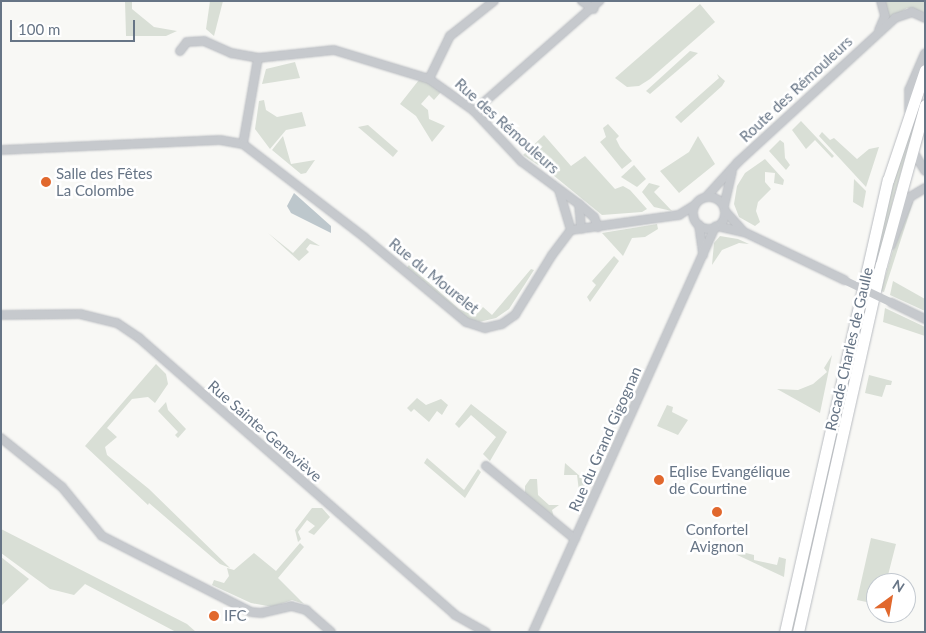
<!DOCTYPE html>
<html>
<head>
<meta charset="utf-8">
<style>
  body { margin:0 }
  #map { position:relative; width:926px; height:633px; overflow:hidden; background:#f8f8f5; font-family:Lato,sans-serif }
  div>[style] { position:absolute }
  .green>* { inset:0; background:#d9dfd6 }
  .water>* { inset:0; background:#bdc7cc }
  .roads { filter:drop-shadow(0 0 1px #b9bcc1) drop-shadow(0 0 1px #b9bcc1) }
  .minor>* { height:8px; margin:-4px; padding:0 4px; transform-origin:4px; border-radius:4px; background:#c6c9cd }
  .minor>.ring { margin:-4px; padding:0; box-sizing:content-box; background:none; border:8px solid #c6c9cd; border-radius:50% }
  .primary>* { height:11px; margin:-5.5px; padding:0 5.5px; transform-origin:5.5px; border-radius:5.5px; background:#fff }
  .minor-bridge>* { height:8px; margin:-4px; padding:0 4px; transform-origin:4px; border-radius:4px; background:#c6c9cd }
  .dots>* { width:14px; height:14px; translate:-50% -50%; box-sizing:border-box; border:2px solid #fff; border-radius:50% }
  span { translate:-50% -50%; white-space:nowrap; text-align:center; line-height:1.15; -webkit-text-stroke:5px #fff; paint-order:stroke }
  .street-label { font-size:15px; color:#677586 }
  .poi-label { font-size:15px; color:#677586 }
  .left { translate:0 -50%; text-align:left }
  .frame { position:absolute; inset:0; border:2px solid #677586; pointer-events:none }
  .north { position:absolute; left:866px; top:573px; width:50px; height:50px; box-sizing:border-box; background:#fff; border:1px solid #c2c8cf; border-radius:50%; rotate:32deg; font-size:14px; font-weight:700; line-height:20px; text-align:center; color:#677586 }
  .north::after { content:''; display:block; margin:auto; width:18px; height:22px; background:#e1682d; clip-path:polygon(50% 0,100% 100%,50% 72%,0 100%) }
  .scale { position:absolute; left:10px; top:20px; width:125px; height:22px; box-sizing:border-box; border:2px solid #677586; border-top:0; padding-left:6px; font-size:15px; line-height:18px; white-space:nowrap; color:#677586; -webkit-text-stroke:4px #fff; paint-order:stroke }
</style>
</head>
<body>
<div id="map">
  <div class="green">
    <i style="clip-path:polygon(125px 1px,132px 1px,132px 9px,154px 27px,177px 31px,166px 36px,126px 36px)"></i>
    <i style="clip-path:polygon(210px 1px,223px 1px,214px 36px,206px 29px)"></i>
    <i style="clip-path:polygon(885px 1px,925px 2px,925px 13px,907px 8px,889px 20px)"></i>
    <i style="clip-path:polygon(700px 4px,715px 22px,650px 79px,639px 86px,627px 87px,615px 78px)"></i>
    <i style="clip-path:polygon(690px 51px,698px 53px,650px 94px,646px 91px)"></i>
    <i style="clip-path:polygon(295px 62px,300px 78px,262px 84px,266px 69px)"></i>
    <i style="clip-path:polygon(717px 74px,725px 81px,722px 86px,681px 123px,675px 117px,719px 78px)"></i>
    <i style="clip-path:polygon(422px 76px,441px 92px,434px 100px,429px 95px,421px 104px,428px 110px,429px 119px,445px 126px,432px 142px,416px 116px,400px 104px)"></i>
    <i style="clip-path:polygon(925px 88px,893px 200px,874px 286px,868px 283px,894px 174px)"></i>
    <i style="clip-path:polygon(264px 100px,266px 110px,277px 117px,302px 112px,306px 126px,286px 130px,270px 149px,255px 129px,259px 101px)"></i>
    <i style="clip-path:polygon(801px 121px,834px 156px,832px 158px,815px 140px,806px 149px,792px 130px)"></i>
    <i style="clip-path:polygon(608px 124px,619px 136px,616px 139px,620px 147px,632px 161px,622px 169px,600px 142px,606px 137px,603px 128px)"></i>
    <i style="clip-path:polygon(368px 125px,398px 151px,393px 157px,358px 127px)"></i>
    <i style="clip-path:polygon(822px 132px,830px 140px,834px 138px,857px 159px,869px 149px,879px 147px,866px 187px,819px 136px)"></i>
    <i style="clip-path:polygon(544px 135px,571px 166px,585px 156px,615px 189px,623px 186px,630px 190px,647px 209px,642px 212px,602px 215px,553px 175px,523px 155px)"></i>
    <i style="clip-path:polygon(283px 136px,291px 164px,315px 160px,306px 173px,301px 174px,272px 150px)"></i>
    <i style="clip-path:polygon(698px 136px,715px 164px,679px 193px,660px 171px,689px 152px)"></i>
    <i style="clip-path:polygon(780px 140px,784px 143px,785px 158px,790px 165px,786px 170px,769px 151px)"></i>
    <i style="clip-path:polygon(765px 159px,784px 180px,783px 185px,774px 183px,775px 173px,765px 172px,765px 182px,771px 189px,758px 202px,756px 211px,760px 222px,755px 226px,739px 217px,734px 204px,737px 186px,745px 173px)"></i>
    <i style="clip-path:polygon(634px 165px,646px 179px,637px 187px,621px 177px)"></i>
    <i style="clip-path:polygon(854px 179px,866px 191px,863px 208px,853px 202px)"></i>
    <i style="clip-path:polygon(649px 183px,660px 186px,654px 192px,672px 211px,654px 207px,642px 192px)"></i>
    <i style="clip-path:polygon(911px 201px,913px 202px,884px 292px,881px 291px,892px 253px)"></i>
    <i style="clip-path:polygon(657px 224px,658px 229px,645px 237px,632px 238px,623px 256px,602px 233px)"></i>
    <i style="clip-path:polygon(268px 233px,293px 253px,307px 238px,320px 246px,310px 244px,306px 249px,309px 252px,299px 261px)"></i>
    <i style="clip-path:polygon(720px 236px,738px 239px,749px 244px,739px 243px,722px 250px,712px 265px,714px 243px)"></i>
    <i style="clip-path:polygon(614px 256px,619px 261px,590px 302px,587px 297px,596px 285px,592px 281px)"></i>
    <i style="clip-path:polygon(409px 265px,459px 309px,475px 316px,483px 307px,492px 315px,531px 269px,534px 270px,509px 309px,496px 318px,479px 322px,467px 319px,406px 269px)"></i>
    <i style="clip-path:polygon(893px 281px,925px 299px,925px 311px,890px 295px)"></i>
    <i style="clip-path:polygon(865px 298px,870px 301px,795px 632px,789px 632px)"></i>
    <i style="clip-path:polygon(885px 308px,925px 327px,925px 336px,883px 322px)"></i>
    <i style="clip-path:polygon(832px 355px,820px 413px,777px 389px,798px 390px,813px 384px,827px 372px,824px 368px)"></i>
    <i style="clip-path:polygon(156px 364px,166px 374px,168px 384px,155px 403px,148px 397px,132px 399px,107px 428px,117px 437px,105px 447px,107px 455px,149px 489px,230px 568px,220px 564px,149px 503px,148px 505px,85px 446px)"></i>
    <i style="clip-path:polygon(869px 375px,892px 381px,891px 385px,886px 385px,882px 397px,865px 393px)"></i>
    <i style="clip-path:polygon(417px 398px,426px 405px,441px 399px,448px 405px,442px 415px,437px 411px,429px 422px,414px 409px,411px 412px,407px 408px)"></i>
    <i style="clip-path:polygon(166px 402px,168px 410px,186px 429px,178px 438px,175px 435px,178px 432px,158px 411px)"></i>
    <i style="clip-path:polygon(471px 404px,507px 432px,490px 461px,483px 454px,496px 437px,471px 415px,459px 428px,455px 424px)"></i>
    <i style="clip-path:polygon(667px 405px,673px 407px,672px 412px,688px 420px,678px 435px,657px 426px)"></i>
    <i style="clip-path:polygon(427px 458px,464px 490px,478px 469px,481px 472px,465px 498px,424px 463px)"></i>
    <i style="clip-path:polygon(565px 463px,590px 485px,585px 495px,579px 491px,577px 475px,564px 475px)"></i>
    <i style="clip-path:polygon(530px 479px,537px 479px,538px 495px,549px 505px,559px 505px,552px 510px,554px 518px,525px 493px,525px 486px)"></i>
    <i style="clip-path:polygon(312px 508px,322px 508px,330px 517px,314px 535px,308px 532px,315px 526px,307px 520px,298px 532px,301px 539px,298px 542px,295px 530px)"></i>
    <i style="clip-path:polygon(1px 529px,187px 624px,196px 632px,176px 632px,85px 584px,74px 595px,50px 589px,1px 553px)"></i>
    <i style="clip-path:polygon(871px 538px,896px 544px,886px 583px,876px 583px,876px 604px,857px 600px)"></i>
    <i style="clip-path:polygon(300px 543px,304px 547px,278px 578px,304px 604px,292px 600px,273px 607px,251px 603px,212px 585px,214px 580px,224px 583px,229px 576px,227px 568px,234px 570px,254px 553px,276px 571px)"></i>
    <i style="clip-path:polygon(734px 550px,754px 555px,754px 560px,777px 565px,779px 557px,786px 559px,784px 577px,733px 553px)"></i>
    <i style="clip-path:polygon(1px 557px,29px 579px,1px 606px)"></i>
  </div>
  <div class="water">
    <i style="clip-path:polygon(294px 193px,331px 226px,331px 233px,291px 213px,287px 206px)"></i>
  </div>
  <div class="roads">
    <div class="minor">
      <i style="left:582px;top:1px;width:14px;rotate:34deg"></i>
      <i style="left:879px;top:30px;width:15px;rotate:-67deg"></i>
      <i style="left:885px;top:16px;width:16px;rotate:-105deg"></i>
      <i style="left:180px;top:51px;width:11px;rotate:-52deg"></i>
      <i style="left:187px;top:42px;width:17px;rotate:-3deg"></i>
      <i style="left:204px;top:41px;width:30px;rotate:24deg"></i>
      <i style="left:231px;top:53px;width:27px;rotate:10deg"></i>
      <i style="left:258px;top:58px;width:76px;rotate:-6deg"></i>
      <i style="left:334px;top:50px;width:99px;rotate:17deg"></i>
      <i style="left:429px;top:79px;width:55px;rotate:35.4deg"></i>
      <i style="left:474px;top:111px;width:69px;rotate:46.8deg"></i>
      <i style="left:521px;top:161px;width:72px;rotate:36.6deg"></i>
      <i style="left:579px;top:204px;width:25px;rotate:85deg"></i>
      <i style="left:429px;top:79px;width:48px;rotate:-64deg"></i>
      <i style="left:450px;top:36px;width:56px;rotate:-38.5deg"></i>
      <i style="left:474px;top:111px;width:167px;rotate:-41.3deg"></i>
      <i style="left:909px;top:111px;width:21px;rotate:-90deg"></i>
      <i style="left:909px;top:90px;width:40px;rotate:-66.6deg"></i>
      <i style="left:243px;top:144px;width:87px;rotate:-80.1deg"></i>
      <i style="left:1px;top:150px;width:219px;rotate:-2.6deg"></i>
      <i style="left:220px;top:140px;width:23px;rotate:10deg"></i>
      <i style="left:243px;top:144px;width:153px;rotate:37.5deg"></i>
      <i style="left:364px;top:237px;width:133px;rotate:39.8deg"></i>
      <i style="left:466px;top:322px;width:20px;rotate:18deg"></i>
      <i style="left:485px;top:328px;width:17px;rotate:-13deg"></i>
      <i style="left:502px;top:324px;width:16px;rotate:-35deg"></i>
      <i style="left:515px;top:315px;width:70px;rotate:-58.3deg"></i>
      <i style="left:552px;top:255px;width:31px;rotate:-53deg"></i>
      <i style="left:571px;top:230px;width:109px;rotate:-7.9deg"></i>
      <i style="left:679px;top:215px;width:19px;rotate:-32deg"></i>
      <i style="left:913px;top:151px;width:23px;rotate:59deg"></i>
      <i style="left:559px;top:190px;width:42px;rotate:73.3deg"></i>
      <i style="left:707px;top:196px;width:46px;rotate:-47.6deg"></i>
      <i style="left:738px;top:162px;width:213px;rotate:-42.5deg"></i>
      <i style="left:895px;top:18px;width:18px;rotate:-19deg"></i>
      <i style="left:912px;top:12px;width:14px;rotate:25deg"></i>
      <i class="ring" style="left:693px;top:197px;width:24px;height:24px"></i>
      <i style="left:579px;top:204px;width:20px;rotate:41deg"></i>
      <i style="left:594px;top:217px;width:11px;rotate:68deg"></i>
      <i style="left:724px;top:206px;width:35px;rotate:-77deg"></i>
      <i style="left:725px;top:211px;width:28px;rotate:48deg"></i>
      <i style="left:699px;top:225px;width:30px;rotate:82deg"></i>
      <i style="left:717px;top:226px;width:28px;rotate:13deg"></i>
      <i style="left:744px;top:232px;width:111px;rotate:25.6deg"></i>
      <i style="left:891px;top:245px;width:52px;rotate:-68.4deg"></i>
      <i style="left:910px;top:197px;width:17px;rotate:-31deg"></i>
      <i style="left:892px;top:303px;width:37px;rotate:26deg"></i>
      <i style="left:1px;top:315px;width:79px;rotate:-0.7deg"></i>
      <i style="left:80px;top:314px;width:38px;rotate:14deg"></i>
      <i style="left:117px;top:323px;width:27px;rotate:34deg"></i>
      <i style="left:139px;top:338px;width:420px;rotate:41.2deg"></i>
      <i style="left:455px;top:615px;width:35px;rotate:29deg"></i>
      <i style="left:1px;top:438px;width:78px;rotate:38.8deg"></i>
      <i style="left:62px;top:487px;width:63px;rotate:50.8deg"></i>
      <i style="left:102px;top:536px;width:167px;rotate:27deg"></i>
      <i style="left:251px;top:612px;width:10px;rotate:6deg"></i>
      <i style="left:261px;top:613px;width:31px;rotate:-13deg"></i>
      <i style="left:291px;top:606px;width:16px;rotate:15deg"></i>
      <i style="left:306px;top:610px;width:33px;rotate:41deg"></i>
      <i style="left:486px;top:466px;width:115px;rotate:39.4deg"></i>
      <i style="left:533px;top:632px;width:444px;rotate:-65.8deg"></i>
    </div>
    <div class="primary">
      <i style="left:785px;top:632px;width:464px;rotate:-77.2deg"></i>
      <i style="left:888px;top:180px;width:116px;rotate:-71.4deg"></i>
      <i style="left:798px;top:632px;width:376px;rotate:-77.3deg"></i>
      <i style="left:881px;top:265px;width:166px;rotate:-74.6deg"></i>
    </div>
  </div>
  <div class="minor-bridge">
    <i style="left:844px;top:280px;width:53px;rotate:25.6deg"></i>
  </div>
  <div class="dots">
    <i style="left:46px;top:182px;background:#e1682d"></i>
    <i style="left:659px;top:480px;background:#e1682d"></i>
    <i style="left:717px;top:512px;background:#e1682d"></i>
    <i style="left:214px;top:616px;background:#e1682d"></i>
  </div>
  <div class="street-label">
    <span style="left:796px;top:89px;rotate:-43deg">Route des Rémouleurs</span>
    <span style="left:507px;top:126px;rotate:42deg">Rue des Rémouleurs</span>
    <span style="left:434px;top:276px;rotate:39deg">Rue du Mourelet</span>
    <span style="left:849px;top:349px;rotate:-77deg">Rocade Charles de Gaulle</span>
    <span style="left:265px;top:431px;rotate:41deg">Rue Sainte-Geneviève</span>
    <span style="left:605px;top:439px;rotate:-66deg">Rue du Grand Gigognan</span>
  </div>
  <div class="poi-label">
    <span class="left" style="left:56px;top:182px">Salle des Fêtes<br>La Colombe</span>
    <span class="left" style="left:669px;top:480px">Eqlise Evangélique<br>de Courtine</span>
    <span style="left:717px;top:538px">Confortel<br>Avignon</span>
    <span class="left" style="left:224px;top:616px">IFC</span>
  </div>
  <div class="frame"></div>
  <div class="north">N</div>
  <div class="scale">100 m</div>
</div>
</body>
</html>
